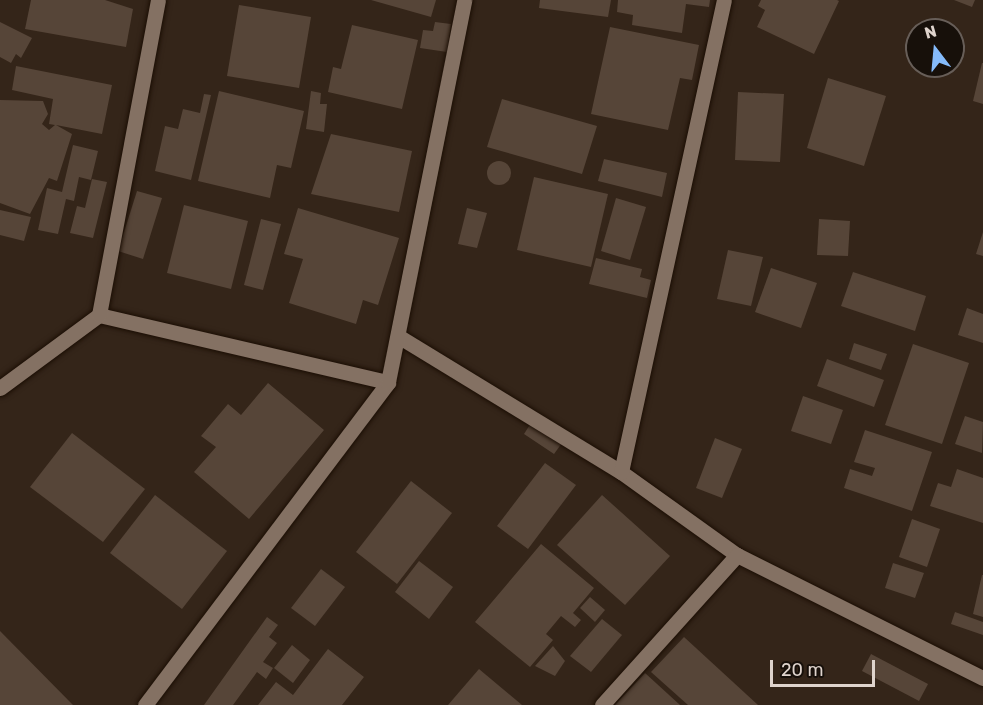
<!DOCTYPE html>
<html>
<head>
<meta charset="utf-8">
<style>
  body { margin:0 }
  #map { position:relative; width:983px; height:705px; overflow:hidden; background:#342519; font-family:Rubik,sans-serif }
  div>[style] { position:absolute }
  .building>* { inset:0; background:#564538 }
  .round { border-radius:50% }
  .roads { filter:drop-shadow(0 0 2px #1b0e04) drop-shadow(0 0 2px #1b0e04) }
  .minor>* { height:15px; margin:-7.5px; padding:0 7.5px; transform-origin:7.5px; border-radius:7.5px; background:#847163 }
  span { translate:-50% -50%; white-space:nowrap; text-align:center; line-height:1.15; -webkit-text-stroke:6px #17100a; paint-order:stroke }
  .north { position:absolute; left:905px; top:18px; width:60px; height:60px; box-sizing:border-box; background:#17100a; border:2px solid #675e58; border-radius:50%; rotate:344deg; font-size:16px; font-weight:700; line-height:24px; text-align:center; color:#dfd4cd }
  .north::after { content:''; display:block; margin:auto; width:21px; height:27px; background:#85bbfb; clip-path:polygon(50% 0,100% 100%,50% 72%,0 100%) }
  .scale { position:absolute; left:770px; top:660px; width:105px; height:27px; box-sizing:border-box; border:3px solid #dfd4cd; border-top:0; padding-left:8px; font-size:18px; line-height:21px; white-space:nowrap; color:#dfd4cd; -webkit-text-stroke:4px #17100a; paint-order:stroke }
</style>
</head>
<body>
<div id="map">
  <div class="building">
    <i style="clip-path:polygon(31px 0,105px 0,133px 9px,126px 47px,25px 29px)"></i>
    <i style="clip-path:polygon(371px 0,436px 0,431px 17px)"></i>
    <i style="clip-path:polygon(540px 0,611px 0,608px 17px,539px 8px)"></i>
    <i style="clip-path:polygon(618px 0,710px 0,709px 7px,686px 4px,682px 33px,632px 25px,633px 15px,617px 12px)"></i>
    <i style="clip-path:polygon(761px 0,837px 0,839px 1px,814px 54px,757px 27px,765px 10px,758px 6px)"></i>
    <i style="clip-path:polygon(954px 0,975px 0,972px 7px)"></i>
    <i style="clip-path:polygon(239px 5px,311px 17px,299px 88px,227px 76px)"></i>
    <i style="clip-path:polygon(0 22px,32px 38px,21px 58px,16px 54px,11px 63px,0 57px)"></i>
    <i style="clip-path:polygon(435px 22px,451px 24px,447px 52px,420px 48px,423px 30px,433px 31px)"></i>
    <i style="clip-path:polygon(352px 25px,418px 40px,402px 109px,328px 92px,333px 67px,341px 69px)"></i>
    <i style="clip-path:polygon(610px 27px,699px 45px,692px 80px,680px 78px,668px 130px,591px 114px)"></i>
    <i style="clip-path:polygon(982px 63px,983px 63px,983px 104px,973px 101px)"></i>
    <i style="clip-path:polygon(16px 66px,112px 85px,102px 134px,56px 125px,72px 134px,57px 181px,49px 178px,30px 214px,0 203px,0 100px,43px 101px,48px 114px,42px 124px,49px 130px,55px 125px,49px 124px,53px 99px,12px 90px)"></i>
    <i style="clip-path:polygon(828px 78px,886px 96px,864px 166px,807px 148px)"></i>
    <i style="clip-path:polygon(219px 91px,304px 111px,291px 168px,277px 165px,270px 198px,198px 181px)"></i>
    <i style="clip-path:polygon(311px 91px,321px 93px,320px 104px,327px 104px,324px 132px,306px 129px)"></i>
    <i style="clip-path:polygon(738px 92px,784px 94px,780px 162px,735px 160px)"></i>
    <i style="clip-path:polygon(204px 94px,211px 95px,191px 180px,155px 171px,165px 126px,178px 129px,183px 109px,200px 113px)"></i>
    <i style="clip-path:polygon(502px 99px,597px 126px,582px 174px,487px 147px)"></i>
    <i style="clip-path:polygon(331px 134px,412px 151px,399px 212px,311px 194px)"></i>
    <i style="clip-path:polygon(73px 145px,98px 151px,91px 180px,79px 177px,74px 201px,66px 199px,58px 234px,38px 230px,47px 188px,62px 192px)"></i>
    <i style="clip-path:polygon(604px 159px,667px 173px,662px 197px,598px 181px)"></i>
    <i class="round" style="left:487px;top:161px;width:24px;height:24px"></i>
    <i style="clip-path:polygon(534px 177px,608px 194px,591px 267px,517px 250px)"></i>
    <i style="clip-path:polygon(92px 179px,107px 182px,93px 238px,70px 233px,77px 206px,85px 208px)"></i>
    <i style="clip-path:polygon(137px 191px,162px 198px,143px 259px,118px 251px)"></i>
    <i style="clip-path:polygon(616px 198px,646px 207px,630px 260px,601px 251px)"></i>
    <i style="clip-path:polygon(184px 205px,248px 221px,231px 289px,167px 273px)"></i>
    <i style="clip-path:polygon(298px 208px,399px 238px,378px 305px,363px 300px,356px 324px,289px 303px,303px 259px,284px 254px)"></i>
    <i style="clip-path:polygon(467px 208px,487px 213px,477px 248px,458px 244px)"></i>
    <i style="clip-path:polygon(0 210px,31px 217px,24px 241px,0 235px)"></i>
    <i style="clip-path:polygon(261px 219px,281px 224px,263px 290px,244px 285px)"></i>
    <i style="clip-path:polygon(819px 219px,850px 221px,848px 256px,817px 255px)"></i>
    <i style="clip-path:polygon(983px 232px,983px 256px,976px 254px)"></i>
    <i style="clip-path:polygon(728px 250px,763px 257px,751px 306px,717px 299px)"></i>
    <i style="clip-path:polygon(596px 258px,642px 269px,640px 277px,651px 280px,647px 298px,589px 284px)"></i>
    <i style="clip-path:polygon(771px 268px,817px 283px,801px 328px,755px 312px)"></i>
    <i style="clip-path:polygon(853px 272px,926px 296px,915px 331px,841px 306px)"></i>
    <i style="clip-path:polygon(967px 308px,983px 314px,983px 343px,958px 335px)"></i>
    <i style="clip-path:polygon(854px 343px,887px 354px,881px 370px,849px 359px)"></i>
    <i style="clip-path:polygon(913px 344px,969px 363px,942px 444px,885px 425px)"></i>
    <i style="clip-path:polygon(827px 359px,884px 380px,874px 407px,817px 386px)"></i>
    <i style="clip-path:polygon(268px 383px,324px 430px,249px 519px,194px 472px,216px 447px,201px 436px,228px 404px,241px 415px)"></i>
    <i style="clip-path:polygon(803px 396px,843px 410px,831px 444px,791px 431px)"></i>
    <i style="clip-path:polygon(965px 416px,983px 422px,982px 453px,955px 444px)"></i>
    <i style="clip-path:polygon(531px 423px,562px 443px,554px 454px,524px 434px)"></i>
    <i style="clip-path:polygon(865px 430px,932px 452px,912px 511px,844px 488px,850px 469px,872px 476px,875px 468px,854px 462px)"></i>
    <i style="clip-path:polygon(72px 433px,145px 489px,103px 542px,30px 487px)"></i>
    <i style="clip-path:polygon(715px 438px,742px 449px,722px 498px,696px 488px)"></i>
    <i style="clip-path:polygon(545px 463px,576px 485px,528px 549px,497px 526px)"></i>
    <i style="clip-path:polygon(957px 469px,983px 478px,983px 523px,930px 506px,938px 483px,951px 487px)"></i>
    <i style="clip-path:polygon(411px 481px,452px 513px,397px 584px,356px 552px)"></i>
    <i style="clip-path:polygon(155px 495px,227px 551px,182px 609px,110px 553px)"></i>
    <i style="clip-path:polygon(602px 495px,670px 556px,625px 605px,557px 545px)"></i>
    <i style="clip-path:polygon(912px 519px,940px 529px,927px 567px,899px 557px)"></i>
    <i style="clip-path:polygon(541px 544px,594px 588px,573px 613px,581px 620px,575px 627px,561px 616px,546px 634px,553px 640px,530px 667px,475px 622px)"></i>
    <i style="clip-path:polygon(419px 561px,453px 587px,429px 619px,395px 592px)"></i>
    <i style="clip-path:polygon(893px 563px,924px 573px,915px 598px,885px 588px)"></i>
    <i style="clip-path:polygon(321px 569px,345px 587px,315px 626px,291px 608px)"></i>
    <i style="clip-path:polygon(982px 575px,983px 575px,983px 617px,973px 614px)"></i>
    <i style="clip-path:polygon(590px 597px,605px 610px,595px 622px,580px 608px)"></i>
    <i style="clip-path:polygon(955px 612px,983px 622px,983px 635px,951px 624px)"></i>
    <i style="clip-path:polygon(267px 617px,278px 625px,269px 637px,277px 643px,263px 662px,273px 668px,266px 679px,257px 672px,233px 705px,204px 705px)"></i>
    <i style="clip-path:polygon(602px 619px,622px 635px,591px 672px,570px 656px)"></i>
    <i style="clip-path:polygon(0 631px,73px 705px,0 705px)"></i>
    <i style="clip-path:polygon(684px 637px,758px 705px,688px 705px,651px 672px)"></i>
    <i style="clip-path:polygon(292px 645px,310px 660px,293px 683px,274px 668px)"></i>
    <i style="clip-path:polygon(553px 646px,565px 661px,555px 676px,535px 666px)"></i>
    <i style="clip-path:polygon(328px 649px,364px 677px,342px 705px,258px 705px,276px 682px,293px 695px)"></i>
    <i style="clip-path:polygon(871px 654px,928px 684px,919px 701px,862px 671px)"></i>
    <i style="clip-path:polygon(479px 669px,522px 705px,448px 705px)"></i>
    <i style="clip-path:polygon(645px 673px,680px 705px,615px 705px)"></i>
  </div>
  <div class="roads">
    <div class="minor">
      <i style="left:99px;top:315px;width:297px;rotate:13.1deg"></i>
      <i style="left:398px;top:336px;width:261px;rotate:31.4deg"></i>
      <i style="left:621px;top:472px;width:143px;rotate:35.6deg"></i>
      <i style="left:737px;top:555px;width:275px;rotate:26.6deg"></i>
      <i style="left:0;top:388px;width:123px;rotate:-36.4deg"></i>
      <i style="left:99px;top:315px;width:320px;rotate:-79.4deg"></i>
      <i style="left:621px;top:472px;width:483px;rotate:-77.7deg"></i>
      <i style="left:145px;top:705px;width:404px;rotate:-53deg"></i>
      <i style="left:388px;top:382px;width:389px;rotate:-78.7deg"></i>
      <i style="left:602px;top:705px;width:202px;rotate:-48deg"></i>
    </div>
  </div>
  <div class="north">N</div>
  <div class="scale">20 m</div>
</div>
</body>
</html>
